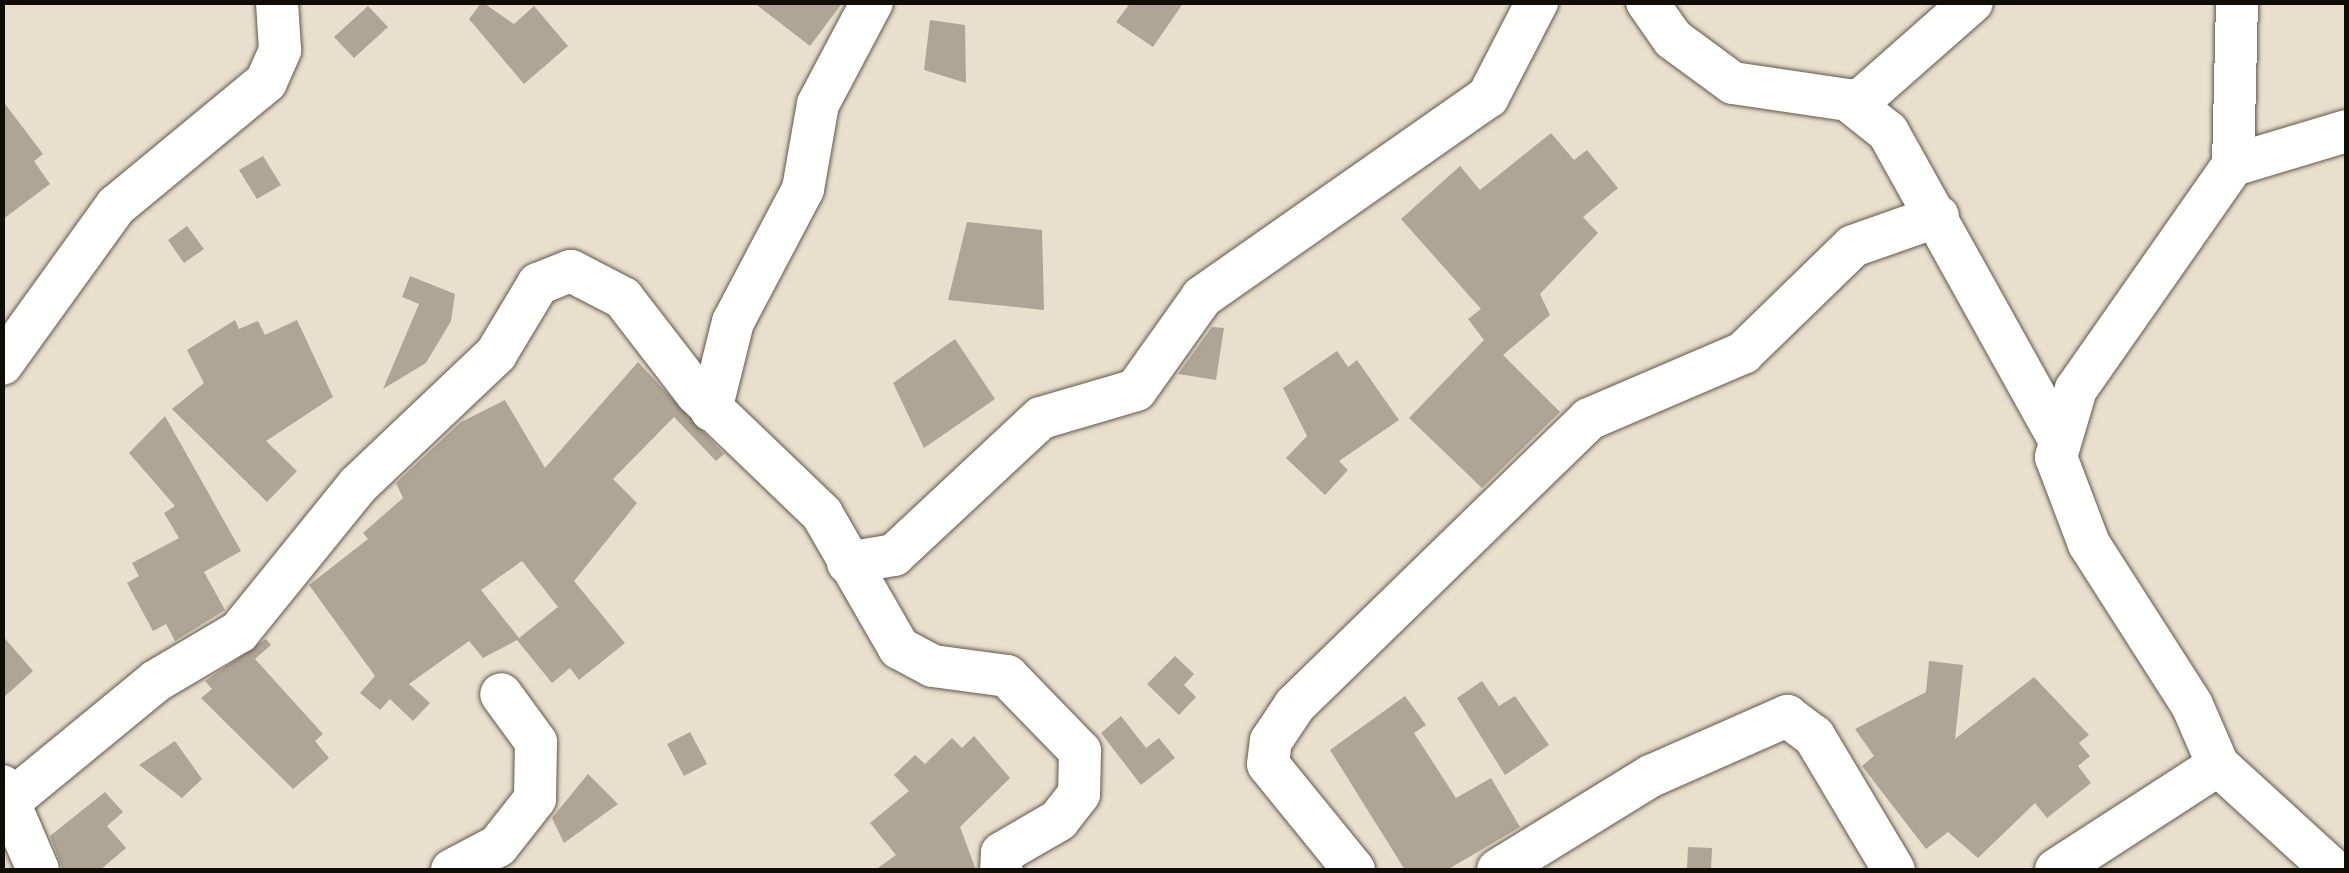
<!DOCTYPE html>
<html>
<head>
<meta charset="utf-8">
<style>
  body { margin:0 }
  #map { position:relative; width:2349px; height:873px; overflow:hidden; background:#e9dfcd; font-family:"Public Sans",sans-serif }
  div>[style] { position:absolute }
  .building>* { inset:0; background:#afa594 }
  .roads { filter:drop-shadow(0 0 2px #615849) drop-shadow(0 0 2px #615849) }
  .minor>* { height:42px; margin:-21px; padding:0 21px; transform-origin:21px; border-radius:21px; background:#fff }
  span { translate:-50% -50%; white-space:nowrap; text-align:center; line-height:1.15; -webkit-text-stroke:8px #e9dfcd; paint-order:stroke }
  .frame { position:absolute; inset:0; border:5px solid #100d07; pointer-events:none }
</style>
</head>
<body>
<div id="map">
  <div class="building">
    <i style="clip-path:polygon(482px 2px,514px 24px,534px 6px,568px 46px,524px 84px,469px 19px)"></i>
    <i style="clip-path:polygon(753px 2px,843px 2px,810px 46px)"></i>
    <i style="clip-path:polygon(1131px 2px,1184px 2px,1153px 47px,1116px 22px)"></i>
    <i style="clip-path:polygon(368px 6px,388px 27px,354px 58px,334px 37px)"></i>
    <i style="clip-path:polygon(930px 20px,965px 25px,966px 83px,924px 70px)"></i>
    <i style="clip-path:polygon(2px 100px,43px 154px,34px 161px,50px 184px,2px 220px)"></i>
    <i style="clip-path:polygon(1551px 133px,1574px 160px,1587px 150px,1618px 188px,1583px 217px,1598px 233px,1540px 294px,1550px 315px,1503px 355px,1560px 412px,1482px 488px,1409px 418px,1484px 340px,1468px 319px,1481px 309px,1401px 219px,1460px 166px,1480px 190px)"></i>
    <i style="clip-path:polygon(263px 156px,281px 185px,257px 199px,239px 170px)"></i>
    <i style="clip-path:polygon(967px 222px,1042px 230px,1044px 310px,948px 300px)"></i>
    <i style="clip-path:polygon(187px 226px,204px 249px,184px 263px,168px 240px)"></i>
    <i style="clip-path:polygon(410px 276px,455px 294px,451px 321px,426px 363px,383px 389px,419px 304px,402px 297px)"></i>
    <i style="clip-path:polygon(235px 320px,239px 329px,258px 321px,265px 335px,297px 320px,333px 397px,266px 441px,297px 471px,267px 502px,172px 409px,204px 383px,187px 350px)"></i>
    <i style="clip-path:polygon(1212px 327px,1224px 328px,1216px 380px,1178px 374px)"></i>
    <i style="clip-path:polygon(955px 339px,995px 399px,924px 448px,893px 383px)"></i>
    <i style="clip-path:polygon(1337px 351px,1348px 367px,1357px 360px,1399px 420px,1339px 461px,1348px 470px,1325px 495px,1286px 458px,1307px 436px,1283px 388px)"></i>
    <i style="clip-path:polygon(evenodd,638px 362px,724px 454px,716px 461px,674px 417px,613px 479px,637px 503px,574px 581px,625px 643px,579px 680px,570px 668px,552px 683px,517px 640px,483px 658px,469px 641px,409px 684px,430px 703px,413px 721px,390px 699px,380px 710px,360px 693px,375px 676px,309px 585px,368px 539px,363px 533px,403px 498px,396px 483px,461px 422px,505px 400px,545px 468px,638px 362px,522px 561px,558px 607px,519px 638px,481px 590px,522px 561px)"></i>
    <i style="clip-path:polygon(165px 416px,241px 551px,204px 572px,225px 610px,175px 641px,166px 624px,153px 631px,127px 583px,139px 576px,132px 563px,179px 538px,164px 513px,175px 506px,129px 453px)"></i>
    <i style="clip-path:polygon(2px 635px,33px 671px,2px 699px)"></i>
    <i style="clip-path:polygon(266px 639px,271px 645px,255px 659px,323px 734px,315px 741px,329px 758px,293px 789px,201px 698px,212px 689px,205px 681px)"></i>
    <i style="clip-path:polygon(1175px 656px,1194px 674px,1184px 685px,1196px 697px,1179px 715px,1147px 684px)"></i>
    <i style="clip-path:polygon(1929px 661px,1963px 665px,1955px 739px,2034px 677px,2089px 735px,2079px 743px,2090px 756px,2078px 766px,2091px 783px,2047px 818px,2035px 803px,1978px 858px,1948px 832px,1926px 849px,1862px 766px,1874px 756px,1855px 729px,1926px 692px)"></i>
    <i style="clip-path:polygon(1482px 681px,1499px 706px,1515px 696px,1549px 745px,1505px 775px,1457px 698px)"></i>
    <i style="clip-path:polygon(1405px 696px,1426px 725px,1414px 733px,1456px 798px,1491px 778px,1520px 827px,1447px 870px,1405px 870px,1330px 750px)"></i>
    <i style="clip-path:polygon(1121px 716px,1146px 748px,1159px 738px,1175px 758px,1141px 785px,1101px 733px)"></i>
    <i style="clip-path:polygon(690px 732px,707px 764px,684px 776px,667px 744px)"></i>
    <i style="clip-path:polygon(974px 736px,1010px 778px,960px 827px,976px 870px,875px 870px,896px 855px,870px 823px,909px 791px,894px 775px,915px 755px,925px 764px,952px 738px,962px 748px)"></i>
    <i style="clip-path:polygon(175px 741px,202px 779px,182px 798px,139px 765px)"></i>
    <i style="clip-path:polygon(588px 774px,618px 804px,564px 843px,552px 818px)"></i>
    <i style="clip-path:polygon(105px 792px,123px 812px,107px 826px,126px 848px,100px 870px,63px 870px,50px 836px)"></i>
    <i style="clip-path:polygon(1688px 847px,1712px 848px,1711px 870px,1687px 870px)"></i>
  </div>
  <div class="roads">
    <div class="minor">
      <i style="left:1647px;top:2px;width:45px;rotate:54.9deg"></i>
      <i style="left:1673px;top:39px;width:74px;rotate:36.3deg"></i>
      <i style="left:1733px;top:83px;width:116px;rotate:8.4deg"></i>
      <i style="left:1848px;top:100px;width:51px;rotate:38.7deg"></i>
      <i style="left:1888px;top:132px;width:349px;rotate:60.9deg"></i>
      <i style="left:2237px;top:2px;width:163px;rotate:91.4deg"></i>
      <i style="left:2233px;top:165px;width:274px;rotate:125deg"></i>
      <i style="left:2076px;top:389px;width:71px;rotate:106.4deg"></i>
      <i style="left:2056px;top:457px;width:93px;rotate:69.2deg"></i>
      <i style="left:2089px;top:544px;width:191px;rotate:57.4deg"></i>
      <i style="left:2192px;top:705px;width:65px;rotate:66.6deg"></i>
      <i style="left:2218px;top:765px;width:156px;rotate:42.4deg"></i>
      <i style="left:1855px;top:105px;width:156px;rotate:-41.4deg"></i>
      <i style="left:2233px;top:165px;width:118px;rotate:-16.7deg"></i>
      <i style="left:2px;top:364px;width:195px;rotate:-54.2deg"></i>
      <i style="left:116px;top:206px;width:195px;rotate:-39.6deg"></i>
      <i style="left:266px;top:82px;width:35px;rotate:-66deg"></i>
      <i style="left:280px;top:50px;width:48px;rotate:-93.6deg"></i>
      <i style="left:711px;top:410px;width:91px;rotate:-76deg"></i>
      <i style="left:733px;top:322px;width:150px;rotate:-62.2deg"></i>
      <i style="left:803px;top:189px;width:86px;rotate:-80deg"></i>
      <i style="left:818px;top:104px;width:115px;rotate:-62.1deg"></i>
      <i style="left:848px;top:563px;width:47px;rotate:-9.9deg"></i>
      <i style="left:894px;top:555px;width:201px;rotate:-43deg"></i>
      <i style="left:1041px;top:418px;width:99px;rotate:-16.4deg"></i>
      <i style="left:1136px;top:390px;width:114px;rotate:-54.6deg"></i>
      <i style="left:1202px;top:297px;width:349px;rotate:-35deg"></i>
      <i style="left:1488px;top:97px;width:107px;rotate:-62.7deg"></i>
      <i style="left:2px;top:786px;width:91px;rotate:66.8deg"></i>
      <i style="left:10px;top:801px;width:189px;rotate:-39.4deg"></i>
      <i style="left:156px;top:681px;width:96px;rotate:-30.6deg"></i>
      <i style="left:239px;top:632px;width:189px;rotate:-51deg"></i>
      <i style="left:358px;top:485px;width:190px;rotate:-43.5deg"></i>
      <i style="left:496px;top:354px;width:82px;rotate:-59deg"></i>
      <i style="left:538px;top:284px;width:35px;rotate:-22deg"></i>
      <i style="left:571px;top:271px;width:59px;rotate:27.4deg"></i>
      <i style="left:623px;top:298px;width:121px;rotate:52.4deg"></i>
      <i style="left:697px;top:394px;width:173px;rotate:43.8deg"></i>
      <i style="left:822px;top:514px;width:155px;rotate:60.1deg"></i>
      <i style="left:899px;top:648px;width:38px;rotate:28deg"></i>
      <i style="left:933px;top:666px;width:75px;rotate:7.7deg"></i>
      <i style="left:1007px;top:676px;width:105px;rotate:45.8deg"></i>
      <i style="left:1080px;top:751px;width:43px;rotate:91.3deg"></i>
      <i style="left:1079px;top:794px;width:33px;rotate:128deg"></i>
      <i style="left:1059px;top:820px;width:66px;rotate:149.9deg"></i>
      <i style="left:1002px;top:853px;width:17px;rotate:93deg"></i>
      <i style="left:452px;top:870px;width:52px;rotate:-27.6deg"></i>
      <i style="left:498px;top:846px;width:60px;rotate:-51.8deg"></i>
      <i style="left:535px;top:799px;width:57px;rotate:-89deg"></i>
      <i style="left:536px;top:742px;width:59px;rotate:-126.1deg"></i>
      <i style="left:1354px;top:870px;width:136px;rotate:-129.1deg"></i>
      <i style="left:1268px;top:764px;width:23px;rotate:-83deg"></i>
      <i style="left:1271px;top:741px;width:43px;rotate:-56.3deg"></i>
      <i style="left:1295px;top:705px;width:410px;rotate:-44.2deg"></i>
      <i style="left:1589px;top:419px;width:168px;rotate:-23.2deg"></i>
      <i style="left:1743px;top:353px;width:153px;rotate:-44.2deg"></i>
      <i style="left:1853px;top:246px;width:90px;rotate:-19.4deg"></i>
      <i style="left:1498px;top:870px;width:180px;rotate:-31.6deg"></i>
      <i style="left:1651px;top:776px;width:149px;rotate:-23.8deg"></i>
      <i style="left:1787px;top:716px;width:34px;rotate:37deg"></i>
      <i style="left:1814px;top:736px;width:156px;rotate:59.2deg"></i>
      <i style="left:2056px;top:870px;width:193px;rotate:-32.9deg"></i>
    </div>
  </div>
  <div class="frame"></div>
</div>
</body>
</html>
